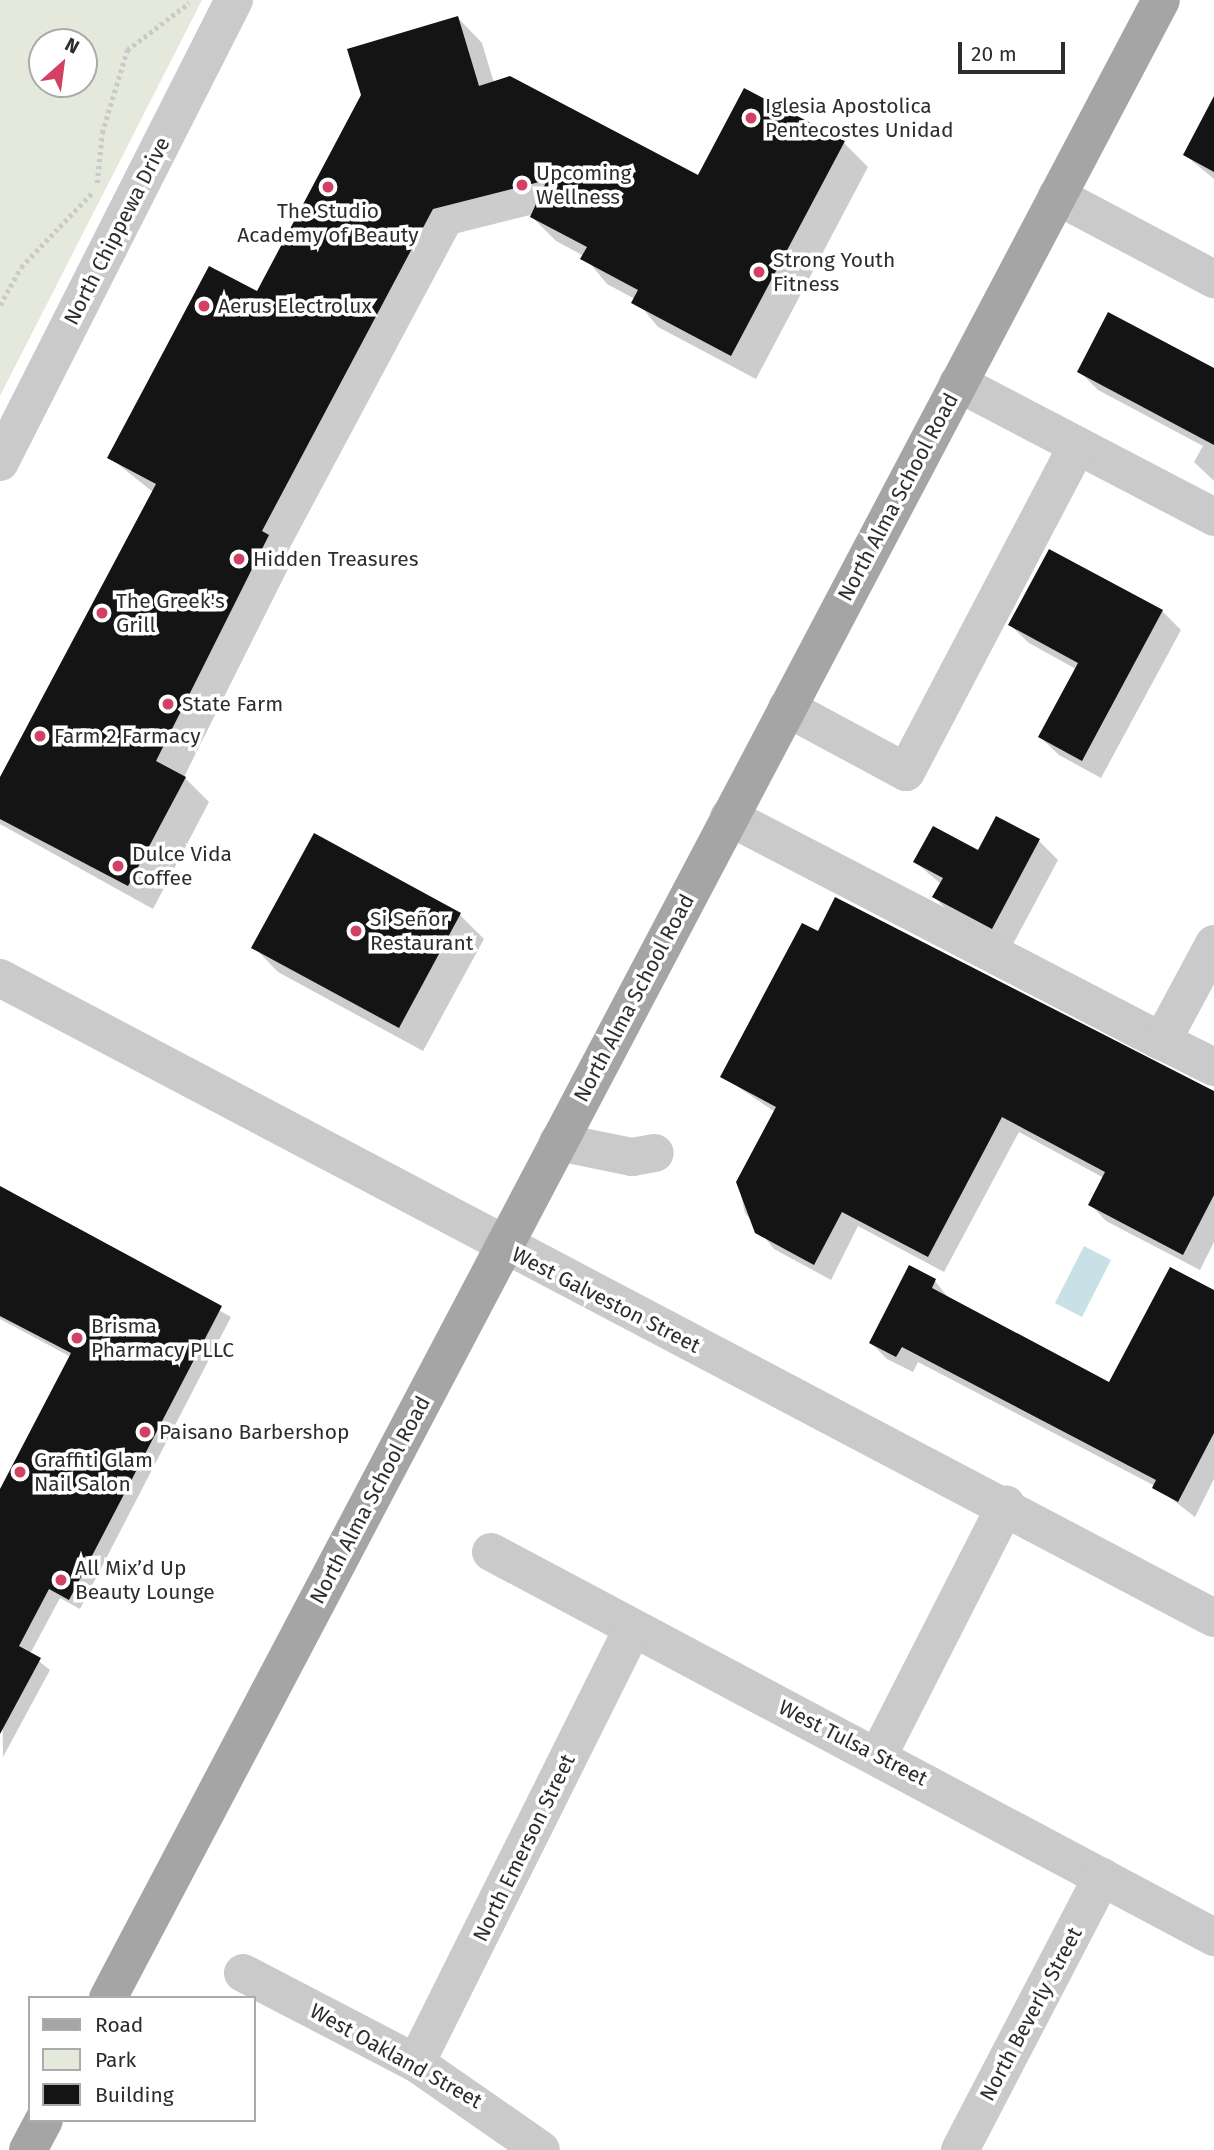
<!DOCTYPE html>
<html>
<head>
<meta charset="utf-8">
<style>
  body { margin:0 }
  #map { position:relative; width:1214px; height:2150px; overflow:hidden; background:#fff; font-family:"Fira Sans",sans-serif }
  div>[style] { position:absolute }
  .green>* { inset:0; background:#e5e9dc }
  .water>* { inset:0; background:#cae0e7 }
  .shadow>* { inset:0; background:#0003 }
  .building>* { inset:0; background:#141414 }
  .path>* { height:4.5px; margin-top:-2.25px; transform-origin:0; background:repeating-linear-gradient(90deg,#cacaca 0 3.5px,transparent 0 7px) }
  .minor>* { height:38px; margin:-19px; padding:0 19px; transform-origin:19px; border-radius:19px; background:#cacaca }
  .major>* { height:38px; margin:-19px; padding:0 19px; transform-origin:19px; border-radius:19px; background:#a5a5a5 }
  .dots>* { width:19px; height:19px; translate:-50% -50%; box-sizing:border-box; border:4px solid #fff; border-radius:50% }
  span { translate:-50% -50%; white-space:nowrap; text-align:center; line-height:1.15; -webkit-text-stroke:7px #fff; paint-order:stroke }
  .poi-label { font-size:21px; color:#2d2d2d }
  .left { translate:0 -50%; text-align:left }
  .street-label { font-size:21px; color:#2d2d2d }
  .legend { position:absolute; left:28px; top:1996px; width:228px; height:126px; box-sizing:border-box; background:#fff; border:2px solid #ababab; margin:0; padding:9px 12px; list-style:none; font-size:21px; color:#2d2d2d }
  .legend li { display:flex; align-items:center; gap:14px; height:35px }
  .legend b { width:35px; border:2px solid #ababab }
  .north { position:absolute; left:28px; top:28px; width:70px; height:70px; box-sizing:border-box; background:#fff; border:2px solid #ababab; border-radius:50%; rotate:28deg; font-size:19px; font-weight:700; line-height:28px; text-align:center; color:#2d2d2d }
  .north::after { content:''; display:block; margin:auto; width:24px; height:32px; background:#d24163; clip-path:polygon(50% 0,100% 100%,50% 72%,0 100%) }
  .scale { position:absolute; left:958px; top:42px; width:107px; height:32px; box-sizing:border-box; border:4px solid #2d2d2d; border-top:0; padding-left:9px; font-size:21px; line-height:24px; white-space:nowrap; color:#2d2d2d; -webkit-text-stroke:5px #fff; paint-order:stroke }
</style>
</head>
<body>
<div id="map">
  <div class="green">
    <i style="clip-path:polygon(evenodd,0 0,202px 0,0 396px,0 0,42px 42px,84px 42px,84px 84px,42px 84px,42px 42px)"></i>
  </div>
  <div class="water">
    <i style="clip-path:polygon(1084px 1246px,1111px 1260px,1082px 1317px,1055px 1303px)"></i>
  </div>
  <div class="shadow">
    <i style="clip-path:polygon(458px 18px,482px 43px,494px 83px,699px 178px,843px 142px,868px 167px,756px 379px,658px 327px,635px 299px,607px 284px,584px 256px,556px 241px,530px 215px,458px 233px,286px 555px,292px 561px,184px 777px,209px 802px,153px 909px,0 824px,0 781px,153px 492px,109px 457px,258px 294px)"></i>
    <i style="clip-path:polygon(1214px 100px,1214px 179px,1185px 155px)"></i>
    <i style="clip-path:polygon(1214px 369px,1214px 481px,1194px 462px,1203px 446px,1098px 390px,1079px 371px)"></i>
    <i style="clip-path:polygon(1162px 611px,1181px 630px,1101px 778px,1059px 755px,1040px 737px,1076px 669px,1029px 643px,1010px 625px)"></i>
    <i style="clip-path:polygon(1039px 841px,1058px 860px,1012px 946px,953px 916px,934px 897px,941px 884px,915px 862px)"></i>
    <i style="clip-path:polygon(460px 915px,484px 939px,423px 1051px,278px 972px,254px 947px)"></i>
    <i style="clip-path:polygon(722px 1076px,1214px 1097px,1214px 1242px,1200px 1270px,1106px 1221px,1090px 1204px,1104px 1178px,1019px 1132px,944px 1272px,858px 1226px,831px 1280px,774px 1249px,745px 1213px,738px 1182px,775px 1112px)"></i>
    <i style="clip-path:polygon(0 1188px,231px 1317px,80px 1609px,60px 1598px,30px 1654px,50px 1670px,3px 1757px,0 1493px,71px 1357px,0 1319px)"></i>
    <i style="clip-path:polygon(910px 1267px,935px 1281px,950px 1300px,1109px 1385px,1214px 1292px,1214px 1479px,1195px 1517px,1155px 1486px,918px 1362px,913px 1372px,887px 1359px,871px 1343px)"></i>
  </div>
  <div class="building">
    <i style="clip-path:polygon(458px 16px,479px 86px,510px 76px,698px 175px,744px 88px,845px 141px,731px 356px,631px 303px,638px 290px,580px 259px,587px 247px,530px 217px,547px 180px,433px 209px,262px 531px,269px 535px,156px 761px,186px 777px,128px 886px,0 819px,0 777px,156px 484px,107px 458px,209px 266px,257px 291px,361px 95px,347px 49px)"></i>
    <i style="clip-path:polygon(1214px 96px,1214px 172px,1183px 155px)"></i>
    <i style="clip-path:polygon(1108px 312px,1214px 368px,1214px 445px,1077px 372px)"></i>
    <i style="clip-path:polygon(1049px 549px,1163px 610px,1082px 761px,1038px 737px,1078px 663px,1008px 625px)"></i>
    <i style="clip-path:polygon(996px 816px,1040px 839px,992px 929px,932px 897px,943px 878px,913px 862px,933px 826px,978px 850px)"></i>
    <i style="clip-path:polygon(314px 833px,461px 913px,399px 1028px,251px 948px)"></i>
    <i style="clip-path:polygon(835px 897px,1214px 1091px,1214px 1195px,1183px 1255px,1088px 1205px,1105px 1172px,1002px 1117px,928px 1257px,842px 1212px,814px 1265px,755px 1233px,736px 1182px,776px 1107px,720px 1077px,802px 923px,818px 931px)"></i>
    <i style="clip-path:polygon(0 1186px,222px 1306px,69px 1600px,49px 1589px,19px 1646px,41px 1658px,0 1734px,0 1489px,71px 1353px,0 1316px)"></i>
    <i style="clip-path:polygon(909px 1265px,936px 1279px,932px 1288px,1109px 1382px,1170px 1267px,1214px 1290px,1214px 1433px,1178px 1502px,1152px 1488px,1156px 1480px,902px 1347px,896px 1357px,869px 1343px)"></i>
  </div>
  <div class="path">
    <i style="left:97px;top:183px;width:50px;rotate:-84.3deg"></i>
    <i style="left:102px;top:133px;width:87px;rotate:-73.2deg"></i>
    <i style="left:127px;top:50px;width:78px;rotate:-37.2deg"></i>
    <i style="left:0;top:305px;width:43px;rotate:-61.1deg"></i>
    <i style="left:21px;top:267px;width:103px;rotate:-46.2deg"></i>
  </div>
  <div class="minor">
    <i style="left:1057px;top:196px;width:178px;rotate:27.9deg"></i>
    <i style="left:958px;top:383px;width:289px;rotate:27.6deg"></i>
    <i style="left:0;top:462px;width:518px;rotate:-63.14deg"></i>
    <i style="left:787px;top:708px;width:135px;rotate:28.3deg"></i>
    <i style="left:906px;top:772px;width:368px;rotate:-62.3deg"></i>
    <i style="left:729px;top:817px;width:488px;rotate:27.4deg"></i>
    <i style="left:1214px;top:944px;width:110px;rotate:118.2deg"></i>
    <i style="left:1162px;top:1041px;width:58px;rotate:26.6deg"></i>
    <i style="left:0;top:978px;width:1372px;rotate:27.8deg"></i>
    <i style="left:558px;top:1142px;width:76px;rotate:11.5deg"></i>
    <i style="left:632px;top:1157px;width:23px;rotate:-10deg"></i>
    <i style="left:491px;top:1552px;width:819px;rotate:28.04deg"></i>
    <i style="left:879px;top:1754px;width:280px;rotate:-63deg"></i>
    <i style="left:243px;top:1973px;width:195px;rotate:27.5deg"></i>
    <i style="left:416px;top:2063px;width:152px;rotate:34.8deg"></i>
    <i style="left:416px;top:2063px;width:482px;rotate:-63.5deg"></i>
    <i style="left:960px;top:2150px;width:308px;rotate:-62.5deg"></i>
  </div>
  <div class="major">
    <i style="left:108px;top:1998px;width:2258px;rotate:-62.21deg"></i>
    <i style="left:28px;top:2150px;width:34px;rotate:-62deg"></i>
  </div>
  <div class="dots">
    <i style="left:751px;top:118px;background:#d24163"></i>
    <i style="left:522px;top:185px;background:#d24163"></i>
    <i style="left:328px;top:187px;background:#d24163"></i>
    <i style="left:759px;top:272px;background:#d24163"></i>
    <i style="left:204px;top:306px;background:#d24163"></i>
    <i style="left:239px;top:559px;background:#d24163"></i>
    <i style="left:102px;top:613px;background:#d24163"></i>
    <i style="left:168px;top:704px;background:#d24163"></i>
    <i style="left:40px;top:736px;background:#d24163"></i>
    <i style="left:118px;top:866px;background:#d24163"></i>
    <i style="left:356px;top:931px;background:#d24163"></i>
    <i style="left:77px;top:1338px;background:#d24163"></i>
    <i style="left:145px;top:1432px;background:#d24163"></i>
    <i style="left:20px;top:1472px;background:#d24163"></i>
    <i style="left:61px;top:1580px;background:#d24163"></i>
  </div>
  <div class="poi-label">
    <span class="left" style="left:765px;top:118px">Iglesia Apostolica<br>Pentecostes Unidad</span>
    <span class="left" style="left:536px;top:185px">Upcoming<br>Wellness</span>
    <span style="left:328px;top:223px">The Studio<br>Academy of Beauty</span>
    <span class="left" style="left:773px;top:272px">Strong Youth<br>Fitness</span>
    <span class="left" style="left:218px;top:306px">Aerus Electrolux</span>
    <span class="left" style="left:253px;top:559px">Hidden Treasures</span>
    <span class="left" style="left:116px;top:613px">The Greek's<br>Grill</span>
    <span class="left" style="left:182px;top:704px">State Farm</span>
    <span class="left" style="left:54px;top:736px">Farm 2 Farmacy</span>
    <span class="left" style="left:132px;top:866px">Dulce Vida<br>Coffee</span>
    <span class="left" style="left:370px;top:931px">Si Señor<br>Restaurant</span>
    <span class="left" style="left:91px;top:1338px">Brisma<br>Pharmacy PLLC</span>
    <span class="left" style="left:159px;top:1432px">Paisano Barbershop</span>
    <span class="left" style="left:34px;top:1472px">Graffiti Glam<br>Nail Salon</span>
    <span class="left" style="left:75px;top:1580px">All Mix’d Up<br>Beauty Lounge</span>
  </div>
  <div class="street-label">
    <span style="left:117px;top:231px;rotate:-63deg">North Chippewa Drive</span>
    <span style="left:898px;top:497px;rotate:-62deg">North Alma School Road</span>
    <span style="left:634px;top:998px;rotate:-62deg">North Alma School Road</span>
    <span style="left:606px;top:1300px;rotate:27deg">West Galveston Street</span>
    <span style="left:370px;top:1500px;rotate:-62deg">North Alma School Road</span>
    <span style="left:853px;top:1743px;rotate:27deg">West Tulsa Street</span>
    <span style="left:524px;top:1848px;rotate:-64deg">North Emerson Street</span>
    <span style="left:1031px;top:2014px;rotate:-62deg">North Beverly Street</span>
    <span style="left:396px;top:2056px;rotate:29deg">West Oakland Street</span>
  </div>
  <ul class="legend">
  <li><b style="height:9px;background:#a5a5a5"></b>Road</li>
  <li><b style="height:19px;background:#e5e9dc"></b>Park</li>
  <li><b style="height:19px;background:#141414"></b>Building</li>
  </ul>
  <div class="north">N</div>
  <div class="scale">20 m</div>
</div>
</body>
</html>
